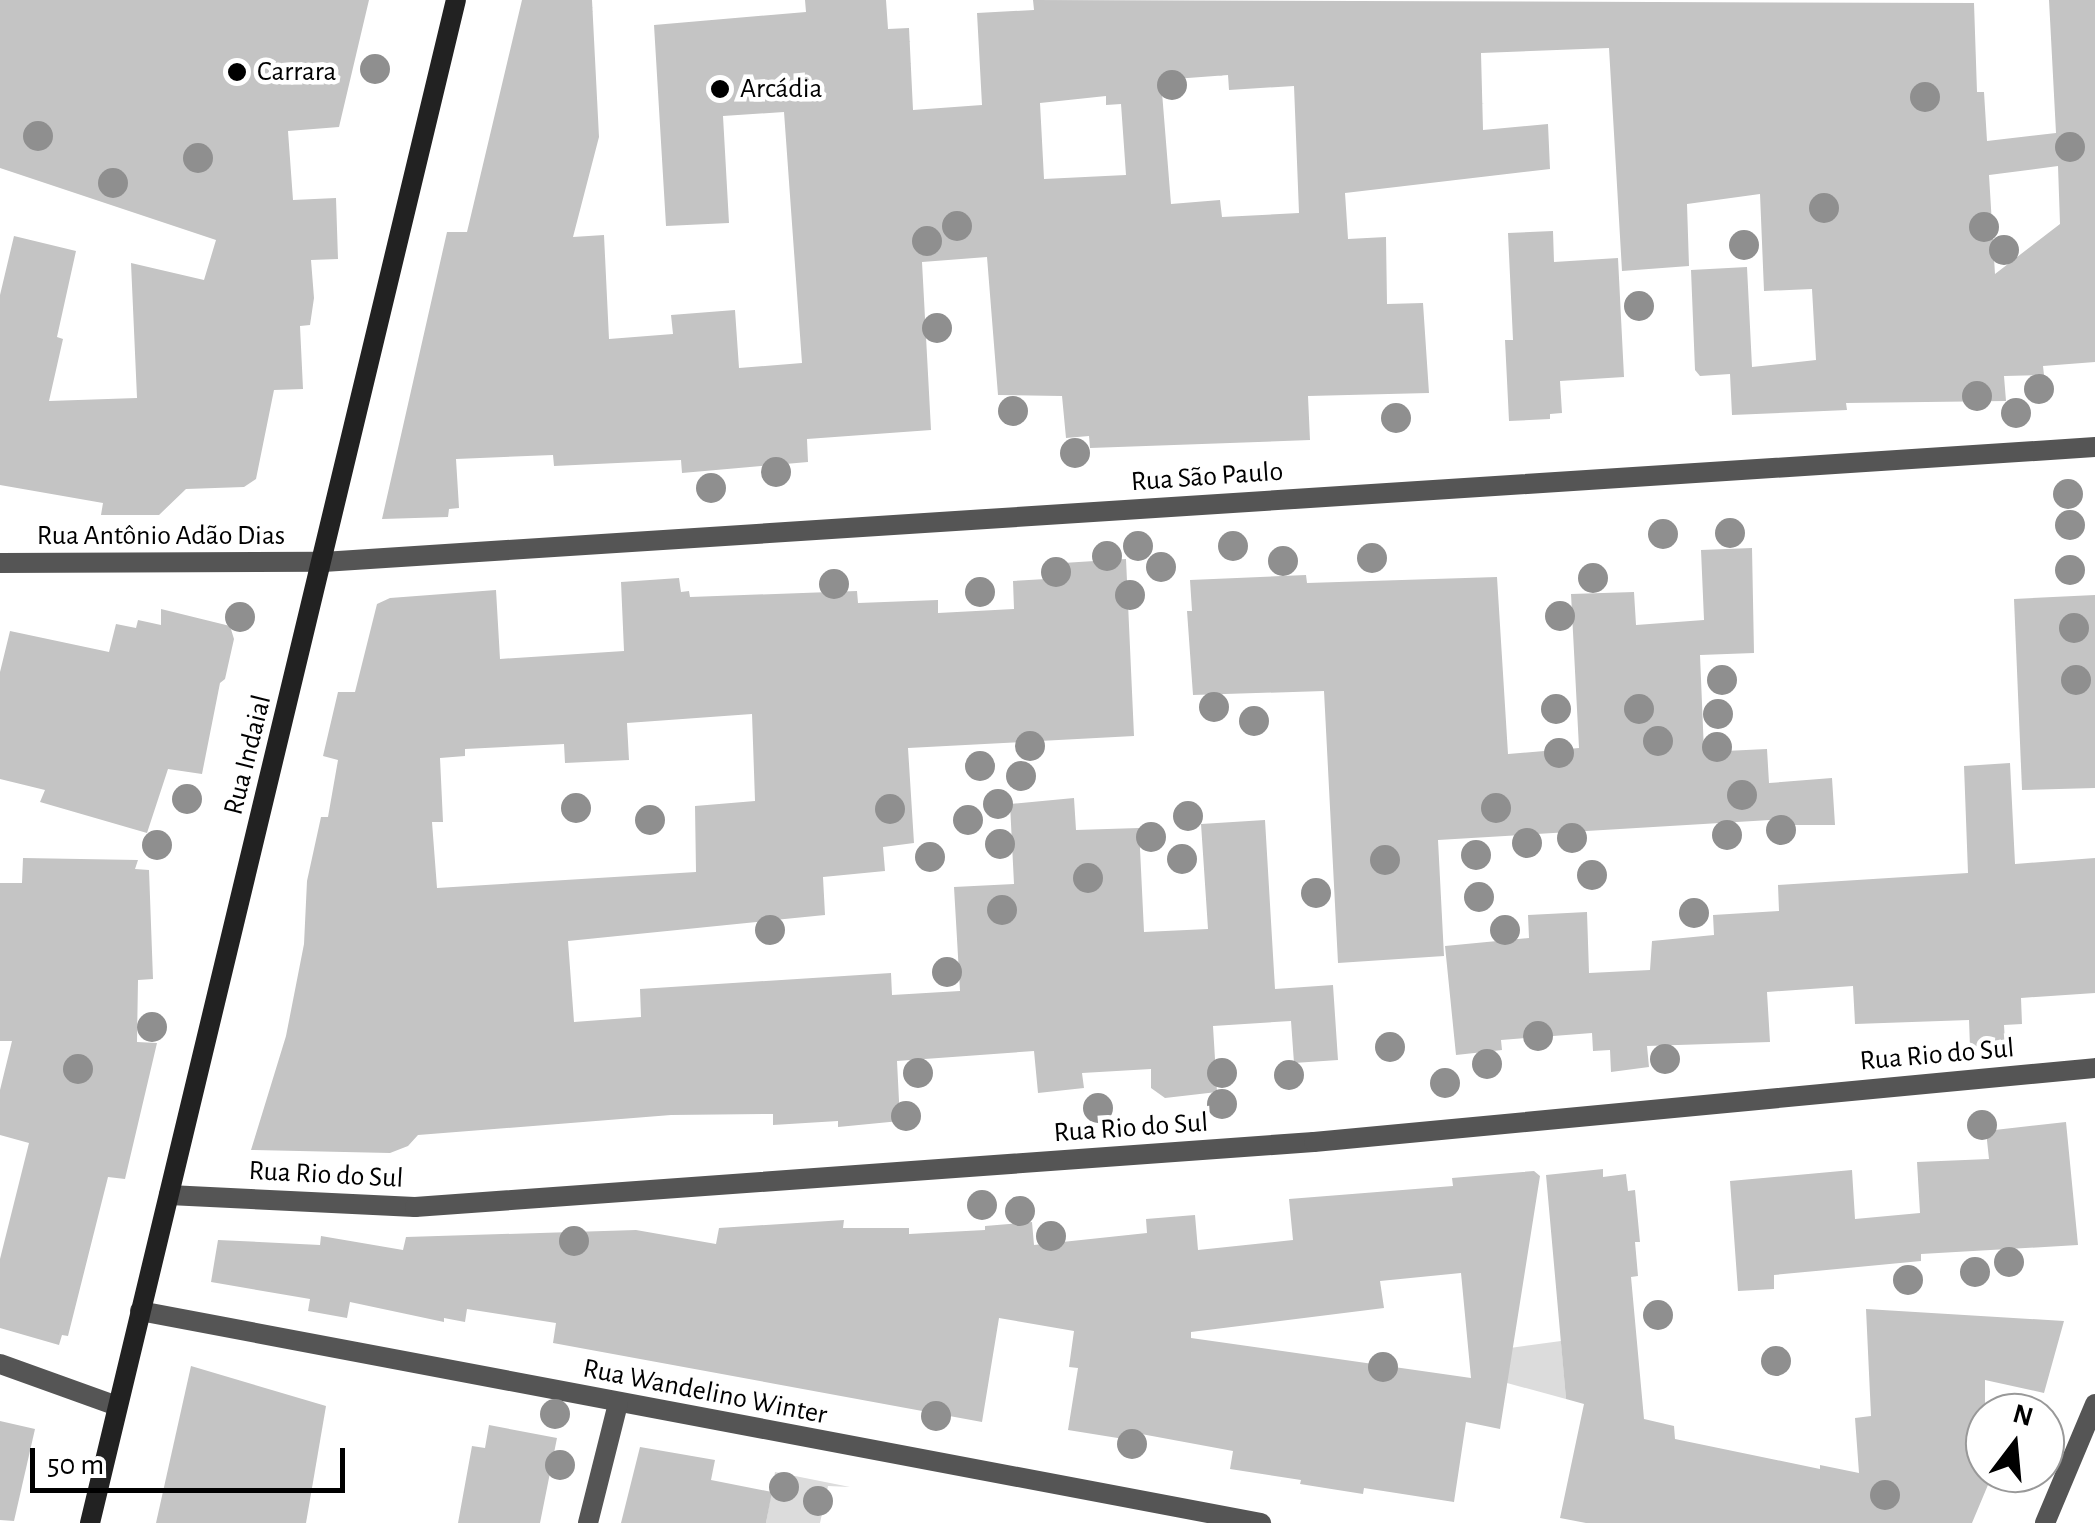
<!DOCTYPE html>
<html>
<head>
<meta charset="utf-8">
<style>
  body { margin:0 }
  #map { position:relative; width:2095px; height:1523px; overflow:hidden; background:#fff; font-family:"Alegreya Sans",sans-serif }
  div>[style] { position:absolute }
  .green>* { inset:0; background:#dcdcdc }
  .building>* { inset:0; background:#c4c4c4 }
  .minor>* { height:20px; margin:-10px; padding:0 10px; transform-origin:10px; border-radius:10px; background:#555 }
  .secondary>* { height:20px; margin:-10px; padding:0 10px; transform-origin:10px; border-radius:10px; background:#222 }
  .trees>* { width:30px; height:30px; margin:-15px; border-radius:50%; background:#8f8f8f }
  .dots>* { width:28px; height:28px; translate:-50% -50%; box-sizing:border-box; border:5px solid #fff; border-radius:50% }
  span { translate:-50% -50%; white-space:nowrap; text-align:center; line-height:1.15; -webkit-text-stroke:9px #fff; paint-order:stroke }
  .poi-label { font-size:28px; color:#000 }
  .left { translate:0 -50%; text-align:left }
  .street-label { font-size:28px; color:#000 }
  .north { position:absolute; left:1965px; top:1393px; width:100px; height:100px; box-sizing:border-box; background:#fff; border:2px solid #999; border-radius:50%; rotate:16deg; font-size:28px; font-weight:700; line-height:40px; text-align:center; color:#000 }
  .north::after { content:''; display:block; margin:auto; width:35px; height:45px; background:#000; clip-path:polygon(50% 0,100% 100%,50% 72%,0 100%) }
  .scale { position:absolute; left:30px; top:1448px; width:315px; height:45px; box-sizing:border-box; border:5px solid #000; border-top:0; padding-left:12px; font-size:30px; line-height:35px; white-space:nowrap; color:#000; -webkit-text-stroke:8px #fff; paint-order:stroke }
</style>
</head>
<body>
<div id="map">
  <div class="green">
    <i style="clip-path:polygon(1561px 1341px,1566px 1399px,1507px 1383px,1481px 1352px)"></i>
    <i style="clip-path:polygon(775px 1472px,850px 1487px,828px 1486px,820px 1523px,766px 1523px)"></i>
  </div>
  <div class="building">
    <i style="clip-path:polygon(0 0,369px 0,339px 127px,288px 131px,293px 200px,336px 198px,338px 259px,311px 260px,314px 298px,310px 325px,300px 326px,303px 389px,274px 390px,256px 479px,244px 487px,186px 489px,159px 515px,101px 515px,103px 503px,0 485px,0 295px,14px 236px,76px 251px,57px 337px,63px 339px,49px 401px,137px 398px,131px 263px,204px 280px,216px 240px,0 168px)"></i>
    <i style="clip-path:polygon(evenodd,522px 0,592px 0,599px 137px,573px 237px,604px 235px,609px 339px,673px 334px,671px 315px,735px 310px,739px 368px,802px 363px,784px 112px,723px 116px,729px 223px,666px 226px,654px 25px,806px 12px,805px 0,886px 0,888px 29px,909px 28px,913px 110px,982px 105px,977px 13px,1034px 10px,1033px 0,1974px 3px,1977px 92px,1984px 92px,1987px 141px,2056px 133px,2049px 0,2095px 0,2095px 362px,2043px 366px,2044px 375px,2004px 376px,2006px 401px,1846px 403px,1847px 410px,1732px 415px,1730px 374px,1700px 376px,1695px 370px,1691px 270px,1747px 267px,1752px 367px,1816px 360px,1812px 289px,1764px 291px,1760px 194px,1687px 204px,1689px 266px,1622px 271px,1609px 48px,1481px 53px,1483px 130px,1548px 124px,1550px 169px,1345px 193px,1348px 239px,1386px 237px,1387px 304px,1423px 303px,1429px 393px,1308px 396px,1310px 440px,1090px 448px,1089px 436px,1066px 438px,1062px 396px,998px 395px,987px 257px,922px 262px,931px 430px,807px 439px,808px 462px,682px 473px,681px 460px,554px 466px,553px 455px,456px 459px,459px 508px,449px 509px,448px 517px,382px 519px,447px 232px,467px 232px,522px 0,1228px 75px,1229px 90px,1294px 86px,1299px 213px,1222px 217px,1220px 200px,1171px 204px,1161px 80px,1228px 75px,522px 0,1106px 96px,1106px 105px,1121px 104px,1126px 175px,1044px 179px,1040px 103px,1106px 96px,522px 0,2058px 166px,2060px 224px,1995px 274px,1989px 175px,2058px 166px)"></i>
    <i style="clip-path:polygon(1553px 231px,1554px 262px,1618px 258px,1624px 377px,1560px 381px,1562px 413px,1550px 414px,1550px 419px,1509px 421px,1505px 340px,1513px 340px,1508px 233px)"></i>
    <i style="clip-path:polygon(1752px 548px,1754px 653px,1700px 655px,1704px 752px,1767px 749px,1769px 783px,1832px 778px,1835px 825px,1770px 825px,1770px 820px,1438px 840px,1444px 956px,1338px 963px,1324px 691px,1193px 695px,1187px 611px,1192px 611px,1190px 580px,1306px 575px,1307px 583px,1497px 577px,1508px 754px,1579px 748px,1571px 594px,1634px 592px,1636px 625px,1704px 620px,1701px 550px)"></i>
    <i style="clip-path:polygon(evenodd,1126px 559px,1134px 736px,908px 748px,914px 843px,883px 847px,885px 871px,823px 877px,825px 915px,568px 941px,574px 1022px,641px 1017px,640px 989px,891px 973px,892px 995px,960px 991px,954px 887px,1014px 884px,1010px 804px,1074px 798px,1076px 830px,1139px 828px,1144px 932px,1208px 929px,1201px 824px,1265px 820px,1275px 989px,1333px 985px,1338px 1060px,1294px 1063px,1291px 1021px,1213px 1026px,1217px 1092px,1165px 1098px,1151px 1088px,1151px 1069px,1082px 1073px,1084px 1088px,1038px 1093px,1034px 1051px,897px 1061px,900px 1121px,838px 1127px,838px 1121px,773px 1125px,773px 1114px,671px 1115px,418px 1135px,408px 1146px,390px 1153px,251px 1150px,286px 1036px,304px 944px,307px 881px,321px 817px,328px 817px,338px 760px,323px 756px,338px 692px,355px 692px,377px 604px,390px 598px,496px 590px,500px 659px,624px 651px,621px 582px,679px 578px,681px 592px,689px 591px,690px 597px,857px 591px,858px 603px,938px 600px,938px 613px,1014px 609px,1013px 581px,1063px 578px,1063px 563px,1126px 559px,752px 714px,755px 801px,695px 806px,696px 872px,437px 888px,432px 822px,443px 822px,440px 758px,465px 756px,465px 749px,564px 744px,565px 763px,629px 760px,627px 723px,752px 714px)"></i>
    <i style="clip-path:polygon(2095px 595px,2095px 788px,2022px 790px,2014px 599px)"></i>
    <i style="clip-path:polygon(161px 609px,230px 626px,234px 639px,225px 679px,220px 683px,202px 774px,168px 769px,147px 833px,40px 802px,45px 790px,0 779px,0 672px,10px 631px,109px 652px,116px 624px,136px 628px,138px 620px,161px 625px)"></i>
    <i style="clip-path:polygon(2010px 763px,2015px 864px,2095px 858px,2095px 993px,2021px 998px,2022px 1024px,2004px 1025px,2005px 1043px,1970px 1047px,1969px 1020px,1855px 1024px,1853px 986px,1767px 992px,1770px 1042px,1647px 1046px,1649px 1067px,1611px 1072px,1610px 1050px,1593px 1051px,1592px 1033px,1501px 1040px,1502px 1050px,1456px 1055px,1445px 946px,1529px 938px,1528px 915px,1587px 912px,1589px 973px,1650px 970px,1652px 941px,1714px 935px,1713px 915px,1779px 911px,1778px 885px,1968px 873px,1964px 766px)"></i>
    <i style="clip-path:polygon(23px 858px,138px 860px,135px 869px,149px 870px,153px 979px,138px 980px,137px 1042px,157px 1043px,125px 1179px,108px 1177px,68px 1336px,62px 1335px,59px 1345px,0 1328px,0 1259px,29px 1143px,0 1135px,0 1090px,12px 1041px,0 1041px,0 883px,22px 883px)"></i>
    <i style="clip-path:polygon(2066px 1122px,2078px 1245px,1921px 1254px,1921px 1261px,1774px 1275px,1774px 1289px,1738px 1291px,1730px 1181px,1852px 1170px,1855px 1219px,1920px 1213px,1917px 1162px,1989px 1159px,1986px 1131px)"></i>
    <i style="clip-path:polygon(1603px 1169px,1603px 1177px,1626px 1174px,1628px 1191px,1635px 1190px,1640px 1242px,1635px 1242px,1638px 1276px,1631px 1277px,1644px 1419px,1674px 1426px,1675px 1439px,1820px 1469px,1820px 1465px,1859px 1473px,1855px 1418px,1871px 1416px,1866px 1309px,2064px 1321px,2044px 1393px,1985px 1380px,1985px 1473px,1993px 1473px,1972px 1523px,1586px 1523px,1560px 1518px,1584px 1404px,1566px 1399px,1546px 1175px)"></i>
    <i style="clip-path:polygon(evenodd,1534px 1171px,1540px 1176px,1500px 1429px,1466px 1422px,1454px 1502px,1364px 1488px,1363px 1494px,1300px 1484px,1301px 1480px,1230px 1469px,1233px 1451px,1125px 1431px,1124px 1439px,1068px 1430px,1078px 1368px,1069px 1367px,1074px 1331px,999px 1318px,982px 1422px,553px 1343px,556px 1323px,467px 1309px,465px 1322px,444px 1318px,444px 1322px,350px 1302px,347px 1318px,308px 1311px,310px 1299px,211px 1282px,218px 1240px,320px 1245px,321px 1236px,403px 1250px,406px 1237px,636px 1230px,716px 1244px,719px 1228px,844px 1220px,843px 1228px,909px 1228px,909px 1234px,985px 1230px,985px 1226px,1032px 1222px,1034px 1245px,1147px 1233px,1146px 1219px,1195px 1215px,1198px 1250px,1293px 1240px,1289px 1199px,1453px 1186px,1452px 1178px,1534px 1171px,1461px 1273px,1471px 1378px,1191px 1338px,1191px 1332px,1384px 1308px,1380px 1281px,1461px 1273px)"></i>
    <i style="clip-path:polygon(191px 1366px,326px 1406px,306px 1523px,156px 1523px)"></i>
    <i style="clip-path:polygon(0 1421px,35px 1429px,14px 1521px,0 1520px)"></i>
    <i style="clip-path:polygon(489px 1425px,557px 1438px,540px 1523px,458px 1523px,472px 1446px,485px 1448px)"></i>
    <i style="clip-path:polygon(640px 1447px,715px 1460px,711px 1480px,772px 1492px,766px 1523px,621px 1523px)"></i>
  </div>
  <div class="minor">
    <i style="left:0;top:563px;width:323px;rotate:-0.2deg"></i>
    <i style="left:323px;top:562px;width:1776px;rotate:-3.71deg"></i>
    <i style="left:169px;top:1195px;width:246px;rotate:2.8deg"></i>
    <i style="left:415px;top:1207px;width:901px;rotate:-4.14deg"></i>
    <i style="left:1314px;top:1142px;width:784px;rotate:-5.41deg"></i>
    <i style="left:140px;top:1311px;width:1141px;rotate:10.71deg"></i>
    <i style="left:0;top:1364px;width:124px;rotate:19.7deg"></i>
    <i style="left:588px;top:1523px;width:123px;rotate:-75.9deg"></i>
    <i style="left:2045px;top:1523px;width:129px;rotate:-67.2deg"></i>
  </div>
  <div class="secondary">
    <i style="left:90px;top:1523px;width:1566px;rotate:-76.49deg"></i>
  </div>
  <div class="trees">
    <i style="left:375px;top:69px"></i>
    <i style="left:1172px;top:85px"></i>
    <i style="left:1925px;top:97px"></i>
    <i style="left:38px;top:136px"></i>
    <i style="left:2070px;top:147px"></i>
    <i style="left:198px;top:158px"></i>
    <i style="left:113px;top:183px"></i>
    <i style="left:1824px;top:208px"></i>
    <i style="left:957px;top:226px"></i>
    <i style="left:1984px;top:227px"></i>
    <i style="left:927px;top:241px"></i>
    <i style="left:1744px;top:245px"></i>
    <i style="left:2004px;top:250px"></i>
    <i style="left:1639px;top:306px"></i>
    <i style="left:937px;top:328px"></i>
    <i style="left:2039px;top:389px"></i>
    <i style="left:1977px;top:396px"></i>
    <i style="left:1013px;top:411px"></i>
    <i style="left:2016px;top:413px"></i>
    <i style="left:1396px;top:418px"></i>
    <i style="left:1075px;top:453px"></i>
    <i style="left:776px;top:472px"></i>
    <i style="left:711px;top:488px"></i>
    <i style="left:2068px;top:494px"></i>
    <i style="left:2070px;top:525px"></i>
    <i style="left:1730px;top:533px"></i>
    <i style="left:1663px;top:534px"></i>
    <i style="left:1138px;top:546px"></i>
    <i style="left:1233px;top:546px"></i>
    <i style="left:1107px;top:556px"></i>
    <i style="left:1372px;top:558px"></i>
    <i style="left:1283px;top:561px"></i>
    <i style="left:1161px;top:567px"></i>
    <i style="left:2070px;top:570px"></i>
    <i style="left:1056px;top:572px"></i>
    <i style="left:1593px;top:578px"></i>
    <i style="left:834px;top:584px"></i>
    <i style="left:980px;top:592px"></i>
    <i style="left:1130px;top:595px"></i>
    <i style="left:1560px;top:616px"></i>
    <i style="left:240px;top:617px"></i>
    <i style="left:2074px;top:628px"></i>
    <i style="left:1722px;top:680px"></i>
    <i style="left:2076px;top:680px"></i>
    <i style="left:1214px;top:707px"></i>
    <i style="left:1556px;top:709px"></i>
    <i style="left:1639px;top:709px"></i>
    <i style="left:1718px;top:714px"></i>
    <i style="left:1254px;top:721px"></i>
    <i style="left:1658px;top:741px"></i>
    <i style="left:1030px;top:746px"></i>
    <i style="left:1717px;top:747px"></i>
    <i style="left:1559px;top:753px"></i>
    <i style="left:980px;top:766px"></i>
    <i style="left:1021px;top:776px"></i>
    <i style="left:1742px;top:795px"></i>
    <i style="left:187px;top:799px"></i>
    <i style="left:998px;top:804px"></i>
    <i style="left:576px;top:808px"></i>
    <i style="left:1496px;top:808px"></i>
    <i style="left:890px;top:809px"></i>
    <i style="left:1188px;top:816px"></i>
    <i style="left:650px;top:820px"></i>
    <i style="left:968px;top:820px"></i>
    <i style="left:1781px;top:830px"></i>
    <i style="left:1727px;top:835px"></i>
    <i style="left:1151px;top:837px"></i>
    <i style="left:1572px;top:838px"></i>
    <i style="left:1527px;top:843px"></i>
    <i style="left:1000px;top:844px"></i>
    <i style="left:157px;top:845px"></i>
    <i style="left:1476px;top:855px"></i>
    <i style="left:930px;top:857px"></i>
    <i style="left:1182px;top:859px"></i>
    <i style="left:1385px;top:860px"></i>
    <i style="left:1592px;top:875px"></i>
    <i style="left:1088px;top:878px"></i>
    <i style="left:1316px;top:893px"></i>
    <i style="left:1479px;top:897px"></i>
    <i style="left:1002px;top:910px"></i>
    <i style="left:1694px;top:913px"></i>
    <i style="left:770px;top:930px"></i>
    <i style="left:1505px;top:930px"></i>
    <i style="left:947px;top:972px"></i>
    <i style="left:152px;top:1027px"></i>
    <i style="left:1538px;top:1036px"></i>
    <i style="left:1390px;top:1047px"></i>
    <i style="left:1665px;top:1059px"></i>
    <i style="left:1487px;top:1064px"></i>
    <i style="left:78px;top:1069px"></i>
    <i style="left:918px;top:1073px"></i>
    <i style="left:1222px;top:1073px"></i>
    <i style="left:1289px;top:1075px"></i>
    <i style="left:1445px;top:1083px"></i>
    <i style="left:1222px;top:1104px"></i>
    <i style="left:1098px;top:1108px"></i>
    <i style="left:906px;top:1116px"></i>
    <i style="left:1982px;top:1125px"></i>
    <i style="left:982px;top:1205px"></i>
    <i style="left:1020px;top:1211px"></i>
    <i style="left:1051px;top:1236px"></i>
    <i style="left:574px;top:1241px"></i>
    <i style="left:2009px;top:1262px"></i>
    <i style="left:1975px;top:1272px"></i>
    <i style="left:1908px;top:1280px"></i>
    <i style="left:1658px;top:1315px"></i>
    <i style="left:1776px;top:1361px"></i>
    <i style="left:1383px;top:1367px"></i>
    <i style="left:555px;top:1414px"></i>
    <i style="left:936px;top:1416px"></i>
    <i style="left:1132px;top:1444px"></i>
    <i style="left:560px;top:1465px"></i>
    <i style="left:784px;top:1487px"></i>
    <i style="left:1885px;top:1495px"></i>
    <i style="left:818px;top:1501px"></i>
  </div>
  <div class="dots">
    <i style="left:237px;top:72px;background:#000"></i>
    <i style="left:720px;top:89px;background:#000"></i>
  </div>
  <div class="poi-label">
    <span class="left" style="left:257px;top:72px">Carrara</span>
    <span class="left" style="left:740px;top:89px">Arcádia</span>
  </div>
  <div class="street-label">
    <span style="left:1207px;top:477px;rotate:-4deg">Rua São Paulo</span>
    <span style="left:161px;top:536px">Rua Antônio Adão Dias</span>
    <span style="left:248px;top:755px;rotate:-76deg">Rua Indaial</span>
    <span style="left:1937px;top:1055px;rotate:-5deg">Rua Rio do Sul</span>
    <span style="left:1131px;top:1128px;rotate:-4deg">Rua Rio do Sul</span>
    <span style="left:326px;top:1175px;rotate:3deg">Rua Rio do Sul</span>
    <span style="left:705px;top:1392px;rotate:11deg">Rua Wandelino Winter</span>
  </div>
  <div class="north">N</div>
  <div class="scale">50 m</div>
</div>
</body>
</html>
